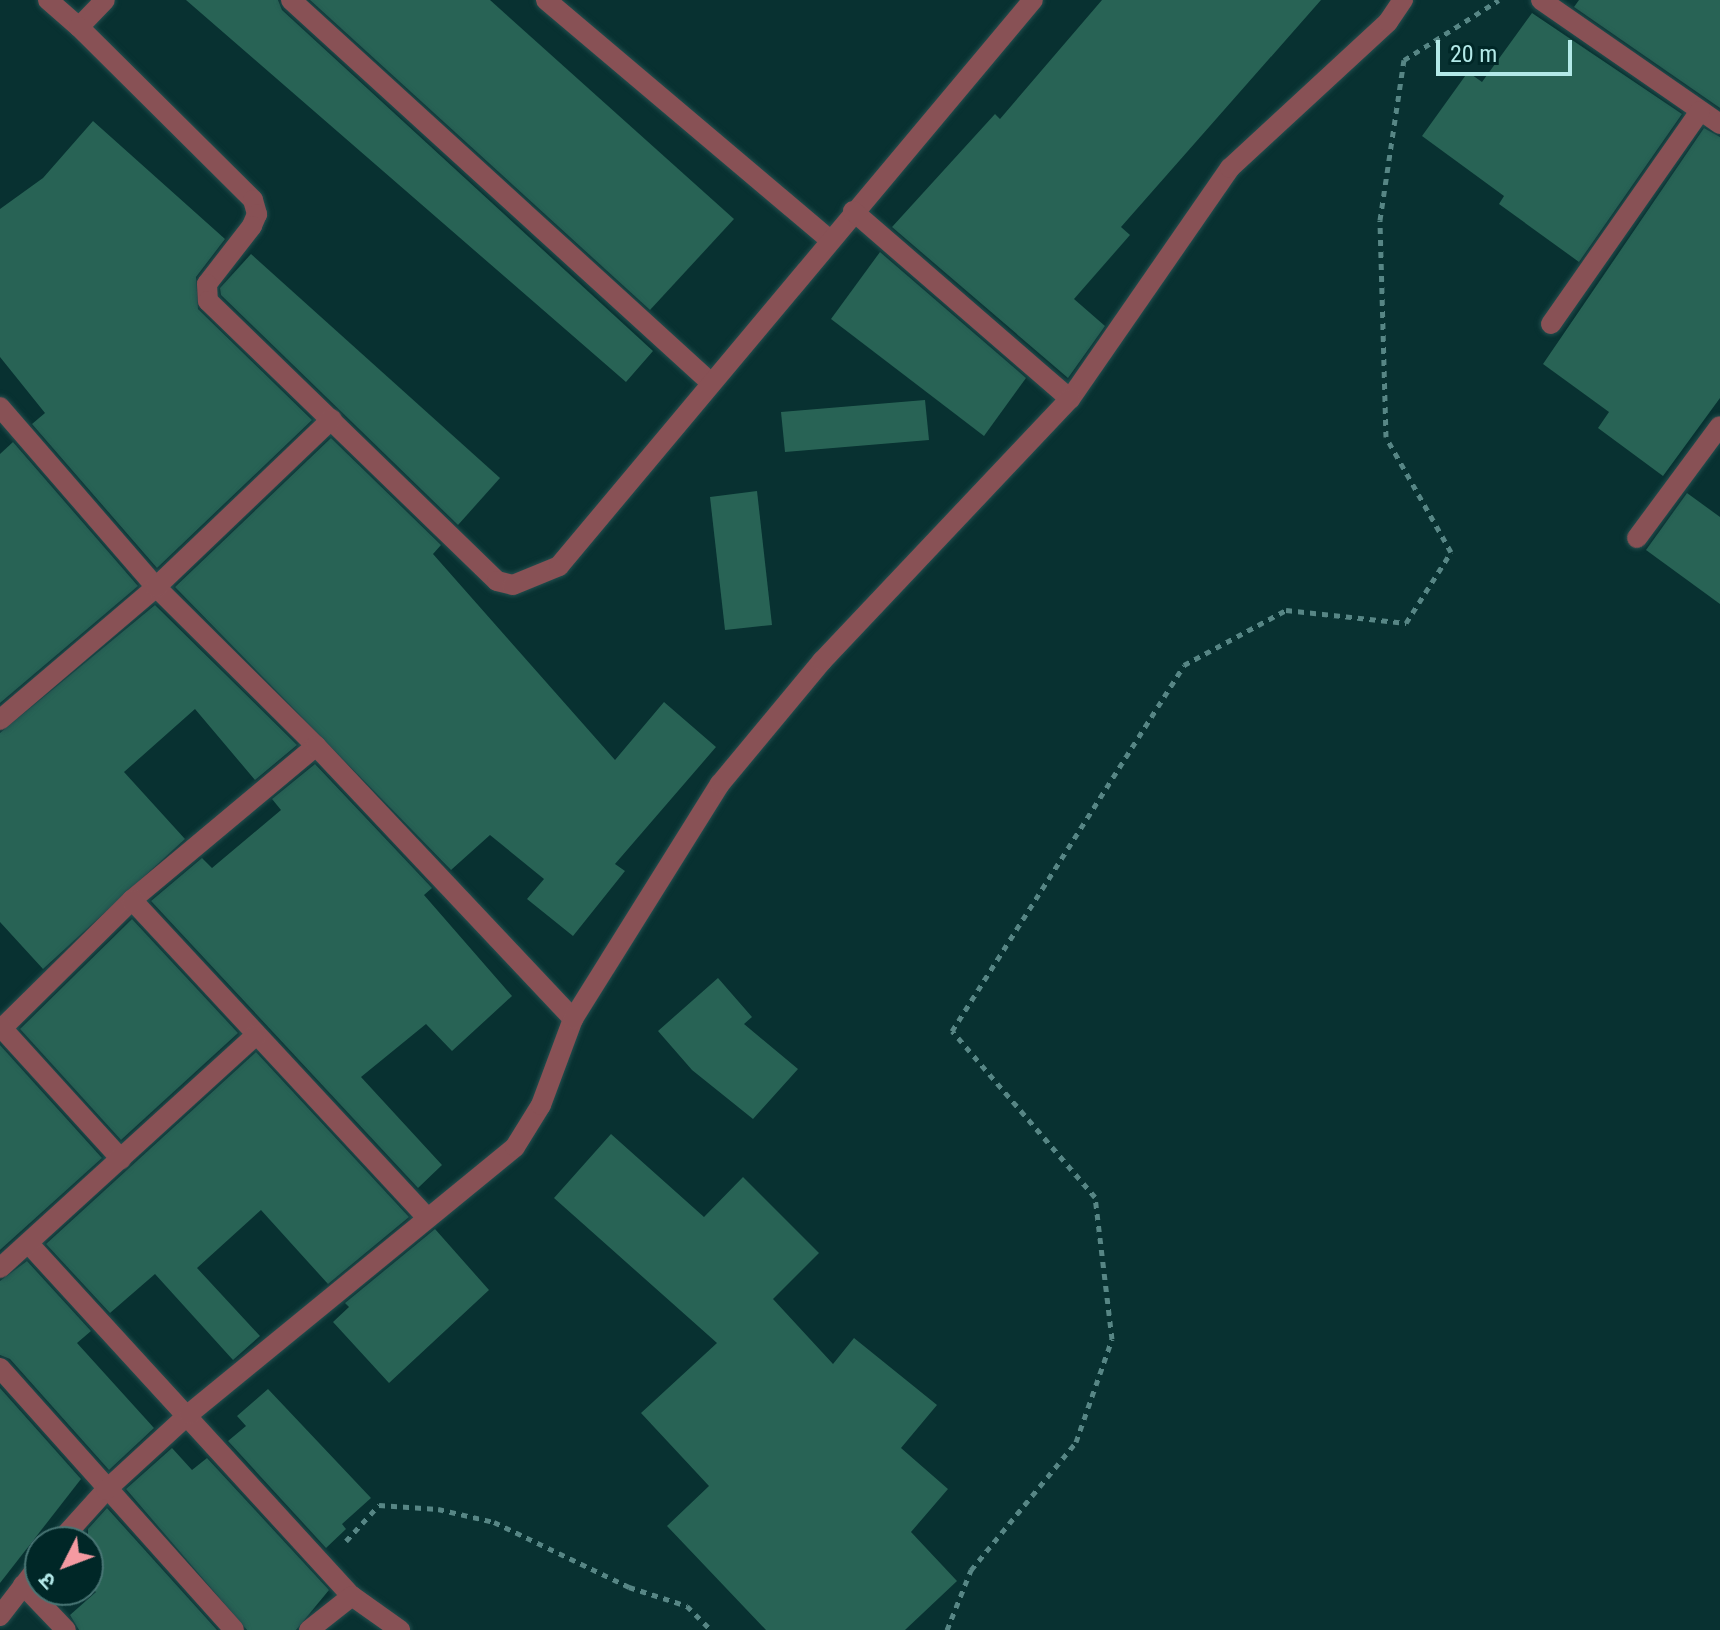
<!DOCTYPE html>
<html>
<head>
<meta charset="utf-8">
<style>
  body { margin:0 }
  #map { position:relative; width:1720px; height:1630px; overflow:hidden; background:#083131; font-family:"Roboto Condensed","Noto Sans Devanagari",sans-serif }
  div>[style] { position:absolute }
  .building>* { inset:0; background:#286355 }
  .path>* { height:5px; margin-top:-2.5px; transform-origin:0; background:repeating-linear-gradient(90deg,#578685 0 6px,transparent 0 12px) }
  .roads { filter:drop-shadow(0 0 2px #234e4e) drop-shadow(0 0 2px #234e4e) }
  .minor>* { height:20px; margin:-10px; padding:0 10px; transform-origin:10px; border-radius:10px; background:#885155 }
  span { translate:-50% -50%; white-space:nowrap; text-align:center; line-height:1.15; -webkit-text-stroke:7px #002727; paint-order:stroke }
  .north { position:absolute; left:24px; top:1526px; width:80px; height:80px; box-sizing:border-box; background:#002727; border:2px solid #487574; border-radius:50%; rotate:228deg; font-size:22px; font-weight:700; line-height:32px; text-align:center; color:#b3e9e8 }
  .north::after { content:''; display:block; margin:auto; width:28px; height:36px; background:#f49aa1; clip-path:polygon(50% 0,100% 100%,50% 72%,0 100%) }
  .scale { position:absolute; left:1436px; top:40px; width:136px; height:36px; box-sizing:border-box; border:4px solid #b3e9e8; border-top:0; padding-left:10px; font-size:24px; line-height:28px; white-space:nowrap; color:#b3e9e8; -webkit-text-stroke:6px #002727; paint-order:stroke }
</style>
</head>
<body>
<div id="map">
  <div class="building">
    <i style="clip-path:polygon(186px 0,278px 0,282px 10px,653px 351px,626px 382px)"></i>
    <i style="clip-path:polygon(310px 0,490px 0,734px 219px,650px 310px)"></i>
    <i style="clip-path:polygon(1102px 0,1321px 0,1121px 227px,1130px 235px,1074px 299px,1105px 326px,1068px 378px,892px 227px,995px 114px,1000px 119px)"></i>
    <i style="clip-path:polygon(1579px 0,1720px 0,1720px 108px,1574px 7px)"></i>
    <i style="clip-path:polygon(1532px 13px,1682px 114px,1579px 262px,1499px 204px,1504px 196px,1422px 136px,1468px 72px,1482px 82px)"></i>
    <i style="clip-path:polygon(93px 121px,225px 239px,196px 277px,198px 309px,312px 420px,157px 568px,32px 424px,45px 413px,0 357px,0 209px,43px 178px)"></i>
    <i style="clip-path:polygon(1704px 128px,1720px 137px,1720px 398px,1663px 476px,1598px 428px,1609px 412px,1543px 364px)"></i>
    <i style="clip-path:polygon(880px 252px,1026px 378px,984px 436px,831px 319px)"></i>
    <i style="clip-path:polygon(251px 254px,500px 478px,458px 525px,221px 295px,220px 288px)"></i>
    <i style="clip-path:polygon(925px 400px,929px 440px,785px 452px,781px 412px)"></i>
    <i style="clip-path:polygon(331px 438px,441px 545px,433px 554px,615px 760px,664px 702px,716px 747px,615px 864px,625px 871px,573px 936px,527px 899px,544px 879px,490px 835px,451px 870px,175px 587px)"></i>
    <i style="clip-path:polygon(13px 442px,138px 586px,0 703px,0 454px)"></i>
    <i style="clip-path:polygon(757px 491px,772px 625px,725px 630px,710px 497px)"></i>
    <i style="clip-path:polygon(1687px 493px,1720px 517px,1720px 604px,1646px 550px)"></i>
    <i style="clip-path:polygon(155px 605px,297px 745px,255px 780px,195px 709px,124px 772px,185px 839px,43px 969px,0 922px,0 733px)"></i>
    <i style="clip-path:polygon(315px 764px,432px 888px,424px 895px,512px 996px,452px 1051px,426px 1024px,361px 1077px,442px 1165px,418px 1188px,151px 901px,202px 858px,212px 868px,281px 810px,272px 799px)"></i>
    <i style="clip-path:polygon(132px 919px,238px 1033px,121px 1140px,20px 1029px)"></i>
    <i style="clip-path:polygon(718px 978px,752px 1017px,744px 1024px,798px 1069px,753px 1119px,692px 1070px,658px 1031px)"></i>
    <i style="clip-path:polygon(0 1045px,102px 1158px,0 1250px)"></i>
    <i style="clip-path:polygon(256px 1052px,409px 1217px,328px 1284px,261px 1210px,197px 1268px,260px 1336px,233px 1360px,155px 1274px,110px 1313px,46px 1244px)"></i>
    <i style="clip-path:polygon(611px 1134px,704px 1217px,743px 1177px,819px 1253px,773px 1299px,833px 1364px,854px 1338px,937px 1405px,901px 1448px,948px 1489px,911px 1532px,957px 1581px,905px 1630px,766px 1630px,667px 1526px,709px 1486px,641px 1413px,717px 1343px,554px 1198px)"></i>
    <i style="clip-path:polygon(435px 1229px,489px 1290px,389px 1383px,333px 1322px,349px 1307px,345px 1303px)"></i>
    <i style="clip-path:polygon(27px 1261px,91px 1331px,77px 1343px,154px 1428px,109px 1470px,10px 1359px,0 1355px,0 1281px)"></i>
    <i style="clip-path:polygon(0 1388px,81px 1479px,0 1583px)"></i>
    <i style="clip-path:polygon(268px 1389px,371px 1498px,342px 1524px,346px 1529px,326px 1548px,228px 1441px,246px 1426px,237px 1416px)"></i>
    <i style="clip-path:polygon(172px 1448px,192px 1470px,207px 1458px,329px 1590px,296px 1630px,247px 1630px,126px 1489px)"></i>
    <i style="clip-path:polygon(107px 1508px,217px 1630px,79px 1630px,70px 1615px,96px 1592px,88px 1584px,88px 1529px)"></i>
  </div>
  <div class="path">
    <i style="left:346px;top:1541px;width:49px;rotate:-47.5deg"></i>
    <i style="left:379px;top:1505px;width:59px;rotate:3.9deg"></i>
    <i style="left:438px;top:1509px;width:57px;rotate:13.1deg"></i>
    <i style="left:494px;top:1522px;width:150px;rotate:25.7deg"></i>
    <i style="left:629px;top:1587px;width:61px;rotate:18.1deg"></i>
    <i style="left:687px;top:1606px;width:34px;rotate:45deg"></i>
    <i style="left:947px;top:1630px;width:65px;rotate:-68.2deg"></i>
    <i style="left:971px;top:1570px;width:166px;rotate:-50.6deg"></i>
    <i style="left:1076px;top:1442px;width:109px;rotate:-70.7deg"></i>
    <i style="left:1112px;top:1339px;width:143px;rotate:-96.8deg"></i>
    <i style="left:1095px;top:1197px;width:219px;rotate:-130.7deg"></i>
    <i style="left:952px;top:1031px;width:433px;rotate:-57.6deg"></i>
    <i style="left:1184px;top:665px;width:116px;rotate:-28.3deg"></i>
    <i style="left:1286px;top:610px;width:121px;rotate:6.2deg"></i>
    <i style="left:1406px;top:623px;width:84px;rotate:-57.6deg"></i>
    <i style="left:1451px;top:552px;width:132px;rotate:-119.5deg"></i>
    <i style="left:1386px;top:437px;width:217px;rotate:-91.6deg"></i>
    <i style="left:1380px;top:220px;width:162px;rotate:-81.5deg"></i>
    <i style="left:1404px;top:60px;width:112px;rotate:-32.3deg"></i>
  </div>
  <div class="roads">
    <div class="minor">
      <i style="left:48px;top:0;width:41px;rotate:41.1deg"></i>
      <i style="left:79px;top:27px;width:37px;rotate:-46deg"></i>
      <i style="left:291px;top:0;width:568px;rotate:42.36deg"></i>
      <i style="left:546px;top:0;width:370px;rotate:40.2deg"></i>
      <i style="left:1541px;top:0;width:218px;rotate:34.7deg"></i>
      <i style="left:79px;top:27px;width:245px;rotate:44.8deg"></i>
      <i style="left:253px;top:200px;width:15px;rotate:74deg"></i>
      <i style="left:257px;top:214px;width:13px;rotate:113deg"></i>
      <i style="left:252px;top:226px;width:73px;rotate:127.8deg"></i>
      <i style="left:207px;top:284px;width:17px;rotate:87deg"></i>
      <i style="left:208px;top:301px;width:402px;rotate:44.1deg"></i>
      <i style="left:497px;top:581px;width:16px;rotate:14deg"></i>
      <i style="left:513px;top:585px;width:50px;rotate:-22.4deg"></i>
      <i style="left:559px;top:566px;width:738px;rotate:-50.06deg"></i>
      <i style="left:853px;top:211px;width:287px;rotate:40.9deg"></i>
      <i style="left:1070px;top:399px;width:281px;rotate:-55.3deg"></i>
      <i style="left:1230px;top:168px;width:215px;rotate:-42.7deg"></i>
      <i style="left:1388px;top:22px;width:27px;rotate:-56deg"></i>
      <i style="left:1551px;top:324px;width:260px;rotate:-55deg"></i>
      <i style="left:0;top:407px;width:238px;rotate:49.1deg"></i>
      <i style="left:156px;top:587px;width:226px;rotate:44.8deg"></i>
      <i style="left:316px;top:746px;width:240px;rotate:140.1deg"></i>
      <i style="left:132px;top:900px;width:182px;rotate:135.4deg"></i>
      <i style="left:1637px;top:538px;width:139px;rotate:-53.5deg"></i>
      <i style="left:0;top:720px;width:205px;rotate:-40.4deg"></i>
      <i style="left:156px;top:587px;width:243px;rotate:-43.7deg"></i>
      <i style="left:316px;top:746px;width:375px;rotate:46.7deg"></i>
      <i style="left:132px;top:900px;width:430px;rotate:47.1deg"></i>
      <i style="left:0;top:1026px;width:180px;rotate:47.7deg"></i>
      <i style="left:29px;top:1244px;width:478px;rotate:47.5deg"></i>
      <i style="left:352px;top:1596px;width:59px;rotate:35.3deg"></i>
      <i style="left:0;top:1268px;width:346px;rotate:-42.3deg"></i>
      <i style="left:0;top:1368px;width:351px;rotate:48.2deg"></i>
      <i style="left:59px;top:1542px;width:70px;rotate:-47.9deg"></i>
      <i style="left:106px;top:1490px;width:113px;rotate:-42.5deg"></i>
      <i style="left:189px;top:1414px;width:421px;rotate:-39.3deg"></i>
      <i style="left:515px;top:1147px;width:49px;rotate:-58.2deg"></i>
      <i style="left:541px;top:1105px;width:92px;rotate:-69.6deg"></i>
      <i style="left:573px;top:1019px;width:277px;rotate:-58deg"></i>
      <i style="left:720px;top:784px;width:160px;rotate:-50.3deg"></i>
      <i style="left:822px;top:661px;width:361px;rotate:-46.6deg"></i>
      <i style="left:23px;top:1585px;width:62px;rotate:46.3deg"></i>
      <i style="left:0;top:1616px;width:66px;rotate:-52.4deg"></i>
      <i style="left:309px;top:1630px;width:55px;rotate:-38.3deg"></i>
    </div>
  </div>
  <div class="north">उ</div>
  <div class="scale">20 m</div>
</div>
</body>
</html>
